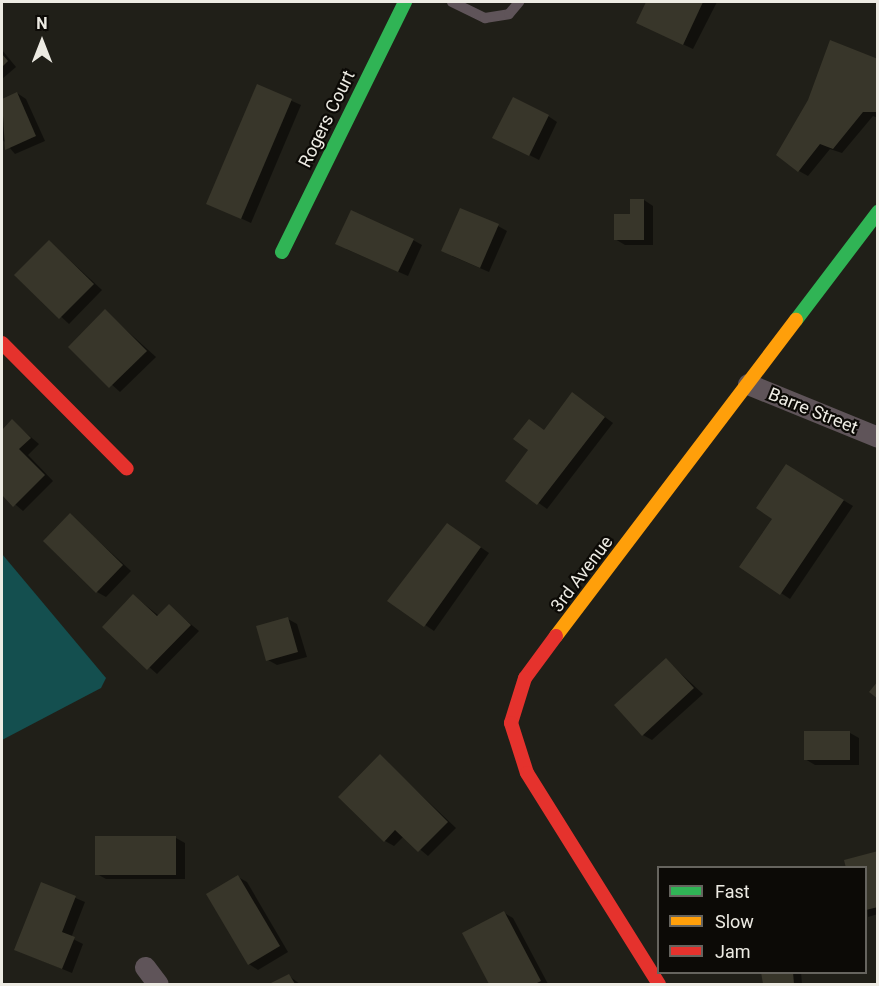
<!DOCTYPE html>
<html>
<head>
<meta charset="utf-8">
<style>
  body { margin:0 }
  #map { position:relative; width:879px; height:986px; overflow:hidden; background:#201f18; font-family:Roboto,sans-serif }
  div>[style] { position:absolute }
  .water>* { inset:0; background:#144f4f }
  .shadow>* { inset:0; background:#0007 }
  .building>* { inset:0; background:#38362a }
  .lane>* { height:10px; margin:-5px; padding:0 5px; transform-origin:5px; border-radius:5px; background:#5f5459 }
  .street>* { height:21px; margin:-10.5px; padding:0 10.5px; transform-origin:10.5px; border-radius:10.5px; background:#5f5459 }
  .fast>* { height:14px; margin:-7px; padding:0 7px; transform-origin:7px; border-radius:7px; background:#30b455 }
  .slow>* { height:14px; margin:-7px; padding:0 7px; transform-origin:7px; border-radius:7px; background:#ff9f0a }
  .jam>* { height:14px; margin:-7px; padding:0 7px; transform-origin:7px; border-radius:7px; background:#e5322d }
  span { translate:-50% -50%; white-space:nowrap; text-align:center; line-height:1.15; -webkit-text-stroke:4.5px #0c0a06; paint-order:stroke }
  .street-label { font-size:18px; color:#edebe3 }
  .frame { position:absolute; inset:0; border:3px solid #edebe3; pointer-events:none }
  .legend { position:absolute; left:657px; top:866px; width:210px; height:108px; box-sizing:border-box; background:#0c0a06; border:2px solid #66645e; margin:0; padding:8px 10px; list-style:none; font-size:18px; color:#edebe3 }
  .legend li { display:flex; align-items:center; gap:12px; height:30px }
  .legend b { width:30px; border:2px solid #66645e }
  .north { position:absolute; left:12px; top:12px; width:60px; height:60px; -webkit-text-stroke:4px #0c0a06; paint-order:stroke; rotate:0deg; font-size:16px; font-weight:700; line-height:24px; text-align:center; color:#edebe3 }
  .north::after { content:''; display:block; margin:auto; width:21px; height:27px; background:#edebe3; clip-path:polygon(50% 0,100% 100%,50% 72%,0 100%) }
</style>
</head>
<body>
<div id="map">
  <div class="water">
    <i style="clip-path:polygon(2px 554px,106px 678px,101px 688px,2px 740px)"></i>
  </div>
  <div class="shadow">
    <i style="clip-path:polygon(648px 2px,717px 2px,693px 49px,638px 23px)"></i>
    <i style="clip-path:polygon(2px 50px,16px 67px,2px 79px)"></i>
    <i style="clip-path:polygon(878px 61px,878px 118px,873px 116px,842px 153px,830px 149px,808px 176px,799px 171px)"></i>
    <i style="clip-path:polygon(258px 86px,301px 105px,251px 223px,208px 203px)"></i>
    <i style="clip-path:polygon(17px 93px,26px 99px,45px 141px,15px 154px,2px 139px,2px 100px)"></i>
    <i style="clip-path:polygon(548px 116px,557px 122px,539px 160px,504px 142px)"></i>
    <i style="clip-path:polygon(644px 200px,653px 206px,653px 245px,625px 245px,615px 239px)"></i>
    <i style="clip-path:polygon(498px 226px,507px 231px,489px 272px,452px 256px)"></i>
    <i style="clip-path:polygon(413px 240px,422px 245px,408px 276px,346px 249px)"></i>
    <i style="clip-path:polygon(50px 242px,102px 290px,69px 324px,16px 275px)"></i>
    <i style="clip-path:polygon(105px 311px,156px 357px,120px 392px,70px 347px)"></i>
    <i style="clip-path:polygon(582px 400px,613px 423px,547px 509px,507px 480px)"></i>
    <i style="clip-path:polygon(12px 421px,39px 444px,28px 455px,53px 481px,23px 511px,2px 493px,2px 432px)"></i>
    <i style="clip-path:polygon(787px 466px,853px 506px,790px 599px,781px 593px,774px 519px)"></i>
    <i style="clip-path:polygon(70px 515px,131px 571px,106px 597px,97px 592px)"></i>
    <i style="clip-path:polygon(457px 531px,489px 553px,434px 631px,389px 600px)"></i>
    <i style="clip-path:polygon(134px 596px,159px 616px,169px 606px,199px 631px,157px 674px,104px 627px)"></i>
    <i style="clip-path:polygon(288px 619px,297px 624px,307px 657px,277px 665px,268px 660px)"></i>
    <i style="clip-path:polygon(666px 660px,703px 694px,652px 740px,643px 735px)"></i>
    <i style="clip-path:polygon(850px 733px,859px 738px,859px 765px,815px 765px,805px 759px)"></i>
    <i style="clip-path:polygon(380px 756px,456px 828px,428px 856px,404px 836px,394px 846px,385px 841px)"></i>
    <i style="clip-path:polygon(176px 838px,185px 843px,185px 879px,106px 879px,97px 874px)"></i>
    <i style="clip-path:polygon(878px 853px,878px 914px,868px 917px,866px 868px)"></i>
    <i style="clip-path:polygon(238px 877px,247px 882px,288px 952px,258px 970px,249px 964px)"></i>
    <i style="clip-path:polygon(42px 884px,85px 902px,71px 938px,83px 944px,72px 973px,16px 950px)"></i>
    <i style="clip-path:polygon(504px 913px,513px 918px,548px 984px,490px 984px,464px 934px)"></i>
    <i style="clip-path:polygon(763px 972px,801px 972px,802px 984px,764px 984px)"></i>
    <i style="clip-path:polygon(289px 976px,300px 984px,272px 984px)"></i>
  </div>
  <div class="building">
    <i style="clip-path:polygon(646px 2px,703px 2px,683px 45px,636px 23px)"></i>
    <i style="clip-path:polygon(830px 40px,878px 59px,878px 112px,863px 112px,833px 149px,820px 144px,798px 172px,776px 155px,808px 100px)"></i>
    <i style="clip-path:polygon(2px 54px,8px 61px,2px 67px)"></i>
    <i style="clip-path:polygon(257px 84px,292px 99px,241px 219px,206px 204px)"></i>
    <i style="clip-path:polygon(17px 92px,36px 136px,5px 150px,2px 99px)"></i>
    <i style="clip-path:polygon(513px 97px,549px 115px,529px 156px,492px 138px)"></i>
    <i style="clip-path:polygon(630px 199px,644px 199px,644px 240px,614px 240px,614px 214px,630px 214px)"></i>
    <i style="clip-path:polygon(460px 208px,499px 224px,480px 268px,441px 251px)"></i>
    <i style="clip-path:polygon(351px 210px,414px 239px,398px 272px,335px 244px)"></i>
    <i style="clip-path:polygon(49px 240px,94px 284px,59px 319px,14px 275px)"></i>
    <i style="clip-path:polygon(105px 309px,147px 351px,109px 388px,68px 347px)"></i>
    <i style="clip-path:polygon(572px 392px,605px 417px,537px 505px,505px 481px,528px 450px,513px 439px,529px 419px,544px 430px)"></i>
    <i style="clip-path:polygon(12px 419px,31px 438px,19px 449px,45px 475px,13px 507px,2px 495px,2px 430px)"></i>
    <i style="clip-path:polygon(786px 464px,844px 500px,780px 595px,739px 567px,772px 519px,756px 508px)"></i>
    <i style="clip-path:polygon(70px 513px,123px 565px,96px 593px,43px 541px)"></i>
    <i style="clip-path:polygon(447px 523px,481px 547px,424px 627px,387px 601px)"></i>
    <i style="clip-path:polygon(133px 594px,157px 616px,169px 604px,191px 625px,147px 670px,102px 627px)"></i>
    <i style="clip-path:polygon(288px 617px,298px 652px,266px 661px,256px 626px)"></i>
    <i style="clip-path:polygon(666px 658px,694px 688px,642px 736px,614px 705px)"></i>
    <i style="clip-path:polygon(878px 681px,878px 699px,869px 692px)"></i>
    <i style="clip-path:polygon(804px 731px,850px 731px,850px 760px,804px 760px)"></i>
    <i style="clip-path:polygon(380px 754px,448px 822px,418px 852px,395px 830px,384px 842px,338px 797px)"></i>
    <i style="clip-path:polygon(95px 836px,176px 836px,176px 875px,95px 875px)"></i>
    <i style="clip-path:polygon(878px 851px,878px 907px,866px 910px,866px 868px,846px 868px,844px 860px)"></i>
    <i style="clip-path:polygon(238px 875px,280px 946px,248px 965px,206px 894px)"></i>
    <i style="clip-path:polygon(41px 882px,76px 896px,62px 932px,75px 937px,62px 969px,14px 950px)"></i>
    <i style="clip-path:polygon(504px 911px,541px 981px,535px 984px,489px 984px,462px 933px)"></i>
    <i style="clip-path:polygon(761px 972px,793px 972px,794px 984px,763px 984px)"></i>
    <i style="clip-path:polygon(289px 974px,295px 984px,269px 984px)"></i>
  </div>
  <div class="lane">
    <i style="left:452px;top:2px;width:37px;rotate:26deg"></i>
    <i style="left:485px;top:18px;width:24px;rotate:-9deg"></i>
    <i style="left:509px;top:14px;width:16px;rotate:-50deg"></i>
  </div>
  <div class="street">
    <i style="left:748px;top:384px;width:140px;rotate:22.2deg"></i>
    <i style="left:145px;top:967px;width:21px;rotate:53deg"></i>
  </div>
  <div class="fast">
    <i style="left:282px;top:252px;width:279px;rotate:-63.8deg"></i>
    <i style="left:796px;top:320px;width:136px;rotate:-52.8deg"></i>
  </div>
  <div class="slow">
    <i style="left:556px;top:636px;width:397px;rotate:-52.8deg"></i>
  </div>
  <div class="jam">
    <i style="left:2px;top:343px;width:177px;rotate:45.2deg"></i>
    <i style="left:556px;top:636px;width:52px;rotate:126.4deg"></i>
    <i style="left:525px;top:678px;width:47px;rotate:107.3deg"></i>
    <i style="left:511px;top:723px;width:52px;rotate:72.3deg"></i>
    <i style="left:527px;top:773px;width:249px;rotate:58deg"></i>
  </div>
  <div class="street-label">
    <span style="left:327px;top:119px;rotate:-64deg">Rogers Court</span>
    <span style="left:813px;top:411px;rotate:22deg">Barre Street</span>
    <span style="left:582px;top:574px;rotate:-53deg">3rd Avenue</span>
  </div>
  <div class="frame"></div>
  <ul class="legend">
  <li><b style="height:8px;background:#30b455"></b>Fast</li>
  <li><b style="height:8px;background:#ff9f0a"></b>Slow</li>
  <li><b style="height:8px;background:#e5322d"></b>Jam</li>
  </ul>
  <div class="north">N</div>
</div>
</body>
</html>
